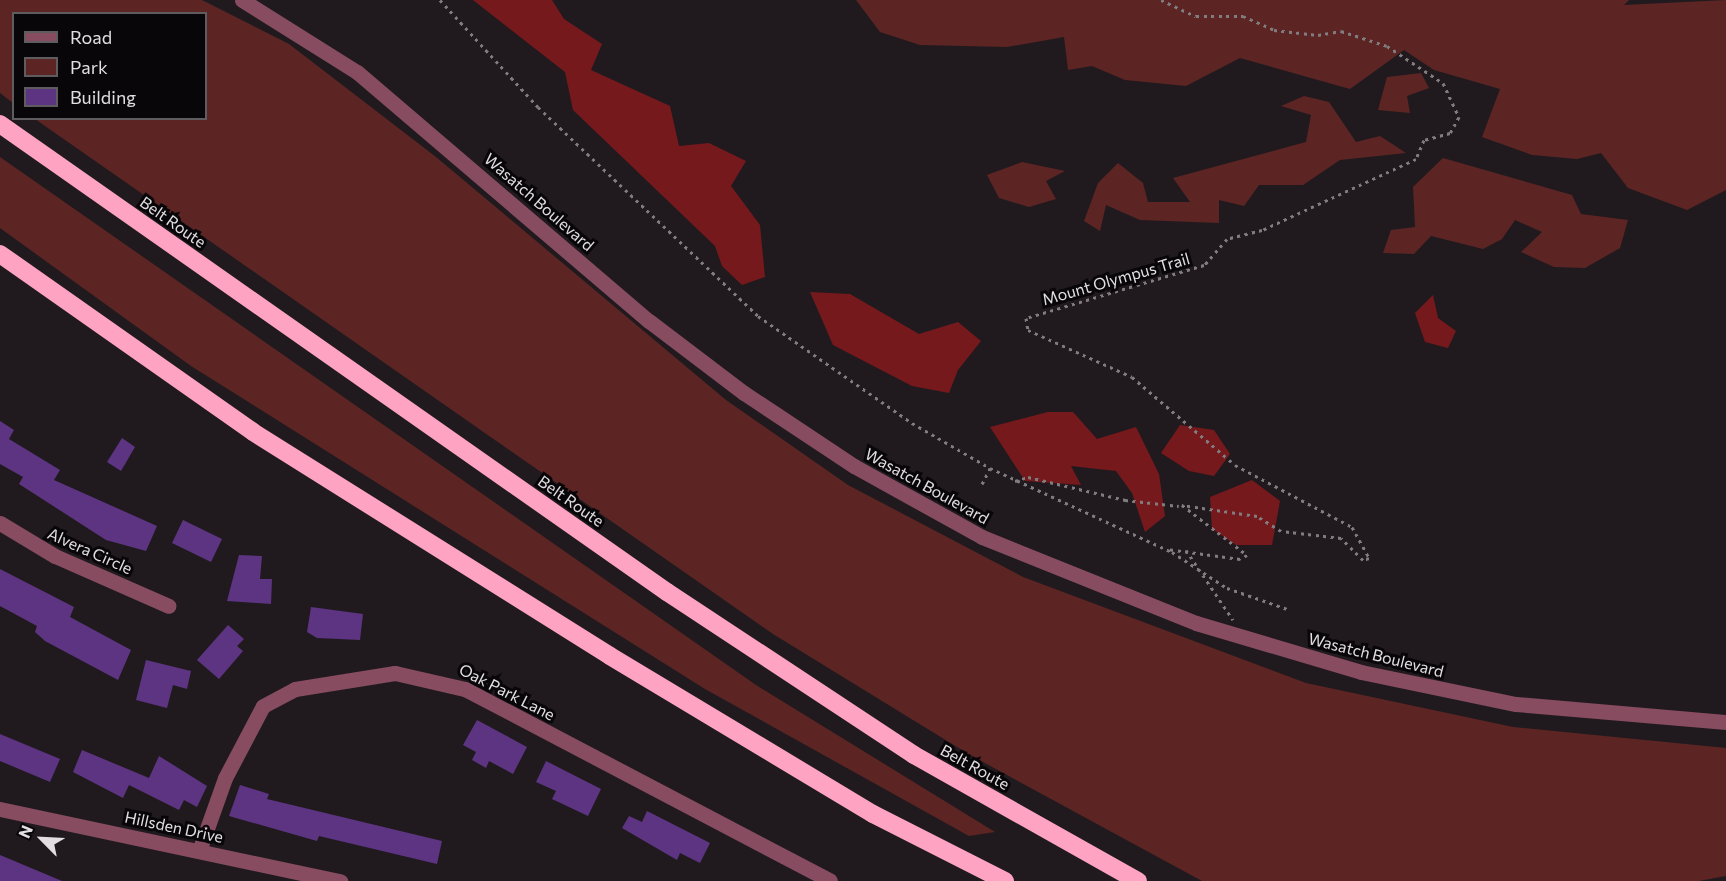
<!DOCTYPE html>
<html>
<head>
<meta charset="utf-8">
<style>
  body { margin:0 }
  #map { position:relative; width:1726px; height:881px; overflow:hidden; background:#201a1f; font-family:Commissioner,sans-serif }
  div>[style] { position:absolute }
  .green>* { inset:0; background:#5c2523 }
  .forest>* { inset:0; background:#76191c }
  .building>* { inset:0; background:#5d3481 }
  .path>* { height:3px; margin-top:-1.5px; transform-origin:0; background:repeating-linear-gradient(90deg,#817c80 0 3px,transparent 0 7.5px) }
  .minor>* { height:15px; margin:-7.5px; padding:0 7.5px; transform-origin:7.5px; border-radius:7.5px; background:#874c60 }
  .tertiary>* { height:15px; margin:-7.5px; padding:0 7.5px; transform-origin:7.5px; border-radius:7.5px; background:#874c60 }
  .motorway>* { height:18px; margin:-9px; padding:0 9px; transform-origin:9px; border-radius:9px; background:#fea4c2 }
  span { translate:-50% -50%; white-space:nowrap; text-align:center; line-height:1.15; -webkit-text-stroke:6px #080608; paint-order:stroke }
  .street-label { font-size:16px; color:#e2dee1 }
  .legend { position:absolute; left:12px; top:12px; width:195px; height:108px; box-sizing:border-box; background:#080608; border:2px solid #5f5c5f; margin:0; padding:8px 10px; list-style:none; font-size:18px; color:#e2dee1 }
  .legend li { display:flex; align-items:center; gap:12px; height:30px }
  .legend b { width:30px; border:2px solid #5f5c5f }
  .north { position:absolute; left:12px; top:809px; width:60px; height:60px; -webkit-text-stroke:4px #080608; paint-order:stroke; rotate:294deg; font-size:16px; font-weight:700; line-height:24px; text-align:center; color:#e2dee1 }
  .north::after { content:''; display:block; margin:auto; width:21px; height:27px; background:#e2dee1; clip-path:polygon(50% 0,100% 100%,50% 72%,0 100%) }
</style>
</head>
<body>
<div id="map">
  <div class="green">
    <i style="clip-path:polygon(0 0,202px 0,289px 44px,436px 157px,726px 400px,848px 485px,1023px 577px,1306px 683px,1513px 727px,1726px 748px,1726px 876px,1699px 881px,1202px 881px,970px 755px,773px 634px,35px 119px,206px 118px,206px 14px,14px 14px,13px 103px,0 93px)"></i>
    <i style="clip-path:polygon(856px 0,1629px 0,1624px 5px,1726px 0,1726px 190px,1687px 210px,1628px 188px,1601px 153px,1577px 159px,1532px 155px,1482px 137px,1500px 89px,1434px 70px,1404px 50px,1350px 89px,1240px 58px,1186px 86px,1125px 80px,1092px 66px,1068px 70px,1064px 37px,1007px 47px,920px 45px,880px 32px)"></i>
    <i style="clip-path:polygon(1421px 73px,1429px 88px,1407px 96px,1410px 113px,1378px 110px,1387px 77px)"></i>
    <i style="clip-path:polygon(1304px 96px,1329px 102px,1356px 142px,1380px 136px,1406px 153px,1340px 160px,1303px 185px,1259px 185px,1244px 206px,1219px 200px,1219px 223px,1140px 220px,1106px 205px,1100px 231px,1084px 221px,1098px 183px,1118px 163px,1143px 183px,1148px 202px,1190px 202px,1173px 178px,1306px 142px,1311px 115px,1281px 106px)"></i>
    <i style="clip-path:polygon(0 157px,756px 685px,995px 832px,969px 836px,705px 689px,191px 366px,0 228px)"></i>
    <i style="clip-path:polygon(1443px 158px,1572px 195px,1581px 214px,1628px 220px,1620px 248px,1585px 268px,1554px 267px,1521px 252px,1542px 232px,1515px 220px,1502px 239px,1483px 249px,1431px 236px,1414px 254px,1383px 253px,1391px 230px,1415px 227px,1413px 187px)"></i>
    <i style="clip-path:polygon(1022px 162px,1065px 171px,1046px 181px,1056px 199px,1029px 207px,999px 198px,987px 175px)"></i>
  </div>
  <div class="forest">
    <i style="clip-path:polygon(473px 0,552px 0,564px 19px,602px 44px,591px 70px,670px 106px,679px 146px,709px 143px,746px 161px,731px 186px,760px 225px,765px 277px,742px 285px,722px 266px,715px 246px,573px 110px,565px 72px)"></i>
    <i style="clip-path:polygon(810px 292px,850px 294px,919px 334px,958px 322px,981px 341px,958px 370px,949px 393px,912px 386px,833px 345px)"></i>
    <i style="clip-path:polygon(1433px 295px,1438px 318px,1456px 331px,1448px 348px,1425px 342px,1415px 313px)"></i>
    <i style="clip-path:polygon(1048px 412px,1073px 412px,1097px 439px,1136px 427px,1159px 474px,1165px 516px,1145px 532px,1132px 493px,1116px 471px,1071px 466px,1081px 485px,1025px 481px,990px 427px)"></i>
    <i style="clip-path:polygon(1180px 425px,1214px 430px,1230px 454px,1214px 476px,1189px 471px,1161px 453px)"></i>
    <i style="clip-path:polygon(1252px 480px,1280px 501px,1272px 545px,1236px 545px,1212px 529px,1210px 497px)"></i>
  </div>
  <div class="building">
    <i style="clip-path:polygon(0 421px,14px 430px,9px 439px,60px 470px,54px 480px,157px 526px,146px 551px,106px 540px,19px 484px,23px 477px,0 464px)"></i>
    <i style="clip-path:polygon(122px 438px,135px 447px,121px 471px,107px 462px)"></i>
    <i style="clip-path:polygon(183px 520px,222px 539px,211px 562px,172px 543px)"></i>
    <i style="clip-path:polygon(239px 555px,262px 556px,260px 579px,272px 579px,271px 604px,227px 601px)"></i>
    <i style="clip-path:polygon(0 569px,74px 607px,70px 617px,131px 650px,118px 680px,45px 641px,35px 632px,37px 626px,0 606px)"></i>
    <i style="clip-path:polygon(311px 607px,363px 614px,360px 640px,317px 638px,307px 632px)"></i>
    <i style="clip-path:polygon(228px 625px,244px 639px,237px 646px,243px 651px,219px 679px,197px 660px)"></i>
    <i style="clip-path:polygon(146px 660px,191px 671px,187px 689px,173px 685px,167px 708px,136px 700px)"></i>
    <i style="clip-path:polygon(477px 720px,527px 747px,513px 774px,489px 761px,486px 768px,472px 760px,476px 752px,463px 745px)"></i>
    <i style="clip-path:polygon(0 734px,60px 759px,50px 782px,0 761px)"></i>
    <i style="clip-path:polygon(82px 750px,149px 778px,159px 756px,207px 786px,197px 807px,184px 800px,179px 810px,129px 785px,123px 798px,73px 772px)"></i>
    <i style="clip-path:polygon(546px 761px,601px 789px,588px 816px,552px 799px,556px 791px,536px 782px)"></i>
    <i style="clip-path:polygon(240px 785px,269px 794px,267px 799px,442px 841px,437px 864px,319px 836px,317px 841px,229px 816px)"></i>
    <i style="clip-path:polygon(647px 811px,710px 843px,700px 863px,680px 853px,677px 860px,622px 828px,629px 816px,642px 822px)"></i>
    <i style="clip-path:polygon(0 855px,62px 881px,0 881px)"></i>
  </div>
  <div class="path">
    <i style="left:440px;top:0;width:145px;rotate:47.5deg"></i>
    <i style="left:538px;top:107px;width:303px;rotate:43.5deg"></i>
    <i style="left:758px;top:316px;width:188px;rotate:34.8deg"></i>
    <i style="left:912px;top:423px;width:90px;rotate:30deg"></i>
    <i style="left:990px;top:468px;width:200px;rotate:24.8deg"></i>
    <i style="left:1172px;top:552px;width:66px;rotate:33.2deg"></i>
    <i style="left:1227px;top:588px;width:67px;rotate:19.2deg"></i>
    <i style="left:1161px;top:0;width:38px;rotate:25deg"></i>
    <i style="left:1196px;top:16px;width:47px"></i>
    <i style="left:1243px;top:16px;width:34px;rotate:24deg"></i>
    <i style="left:1274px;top:30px;width:44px;rotate:6.5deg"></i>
    <i style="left:1318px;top:35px;width:23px;rotate:-10deg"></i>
    <i style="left:1341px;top:31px;width:48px;rotate:18.1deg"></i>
    <i style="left:1387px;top:46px;width:67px;rotate:33.5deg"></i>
    <i style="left:1443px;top:83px;width:38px;rotate:65deg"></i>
    <i style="left:1459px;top:117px;width:18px;rotate:119deg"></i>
    <i style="left:1450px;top:133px;width:27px;rotate:165deg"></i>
    <i style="left:1424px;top:140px;width:21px;rotate:113deg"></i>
    <i style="left:1416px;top:159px;width:170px;rotate:155.2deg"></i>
    <i style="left:1262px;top:230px;width:36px;rotate:166deg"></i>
    <i style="left:1227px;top:239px;width:35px;rotate:131deg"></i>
    <i style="left:1204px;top:265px;width:186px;rotate:163.4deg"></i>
    <i style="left:1026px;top:318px;width:12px;rotate:81deg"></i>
    <i style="left:1028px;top:330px;width:114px;rotate:24.3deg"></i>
    <i style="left:1132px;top:377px;width:135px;rotate:40.5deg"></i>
    <i style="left:1235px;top:465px;width:132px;rotate:27.9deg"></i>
    <i style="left:1352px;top:527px;width:35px;rotate:61deg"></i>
    <i style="left:1369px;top:558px;width:6px;rotate:162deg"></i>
    <i style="left:1363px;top:560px;width:31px;rotate:-135deg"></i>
    <i style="left:1341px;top:538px;width:60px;rotate:-173.3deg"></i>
    <i style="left:1281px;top:531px;width:28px;rotate:-148deg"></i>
    <i style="left:1257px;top:516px;width:76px;rotate:-171.7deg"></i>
    <i style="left:1182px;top:505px;width:82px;rotate:37.6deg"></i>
    <i style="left:1247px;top:555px;width:8px;rotate:150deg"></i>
    <i style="left:1240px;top:559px;width:74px;rotate:-172.2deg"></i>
    <i style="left:1015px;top:481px;width:14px;rotate:-17deg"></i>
    <i style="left:1028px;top:477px;width:100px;rotate:13.3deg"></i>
    <i style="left:1125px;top:500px;width:54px;rotate:6.3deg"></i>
    <i style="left:982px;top:484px;width:18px;rotate:-63deg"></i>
    <i style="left:1186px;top:550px;width:84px;rotate:56.1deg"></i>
  </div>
  <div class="minor">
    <i style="left:0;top:523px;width:64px;rotate:31deg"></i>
    <i style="left:55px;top:556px;width:124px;rotate:23.7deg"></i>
    <i style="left:0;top:809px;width:348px;rotate:12deg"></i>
    <i style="left:199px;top:851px;width:77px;rotate:-70.4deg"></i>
    <i style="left:225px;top:778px;width:81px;rotate:-62.2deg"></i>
    <i style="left:263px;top:706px;width:36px;rotate:-28deg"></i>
    <i style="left:295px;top:689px;width:101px;rotate:-9.1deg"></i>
    <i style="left:395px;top:673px;width:72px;rotate:12.9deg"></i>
    <i style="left:465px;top:689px;width:412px;rotate:27.7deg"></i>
  </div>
  <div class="tertiary">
    <i style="left:242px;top:0;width:136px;rotate:32.1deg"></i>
    <i style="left:357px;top:72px;width:384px;rotate:40.5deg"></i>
    <i style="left:649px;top:321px;width:119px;rotate:37.2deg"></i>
    <i style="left:744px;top:393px;width:132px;rotate:33.6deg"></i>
    <i style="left:854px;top:466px;width:146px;rotate:29deg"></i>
    <i style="left:982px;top:537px;width:231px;rotate:21.9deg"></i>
    <i style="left:1196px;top:623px;width:172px;rotate:16.5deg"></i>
    <i style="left:1361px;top:672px;width:158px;rotate:11.7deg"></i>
    <i style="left:1516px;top:704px;width:211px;rotate:4.9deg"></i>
  </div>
  <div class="motorway">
    <i style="left:0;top:124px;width:815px;rotate:35.06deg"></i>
    <i style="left:667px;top:592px;width:296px;rotate:33.4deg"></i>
    <i style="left:914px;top:755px;width:257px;rotate:29.4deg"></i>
    <i style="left:0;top:254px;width:309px;rotate:35.1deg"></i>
    <i style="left:253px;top:432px;width:421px;rotate:32.1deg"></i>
    <i style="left:610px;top:656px;width:307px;rotate:31deg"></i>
    <i style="left:873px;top:814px;width:148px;rotate:26.9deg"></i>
  </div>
  <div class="street-label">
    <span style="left:539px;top:202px;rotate:41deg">Wasatch Boulevard</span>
    <span style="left:173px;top:222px;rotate:35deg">Belt Route</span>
    <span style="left:1116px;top:279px;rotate:-16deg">Mount Olympus Trail</span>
    <span style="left:927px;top:486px;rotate:29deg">Wasatch Boulevard</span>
    <span style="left:571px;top:501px;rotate:35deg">Belt Route</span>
    <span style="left:90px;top:551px;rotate:24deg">Alvera Circle</span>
    <span style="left:1376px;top:655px;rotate:14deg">Wasatch Boulevard</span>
    <span style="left:507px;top:692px;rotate:27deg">Oak Park Lane</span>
    <span style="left:975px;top:767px;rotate:29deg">Belt Route</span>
    <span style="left:174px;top:827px;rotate:12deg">Hillsden Drive</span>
  </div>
  <ul class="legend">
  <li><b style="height:8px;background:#874c60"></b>Road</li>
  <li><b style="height:16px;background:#5c2523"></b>Park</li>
  <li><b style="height:16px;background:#5d3481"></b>Building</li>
  </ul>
  <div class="north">N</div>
</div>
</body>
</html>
